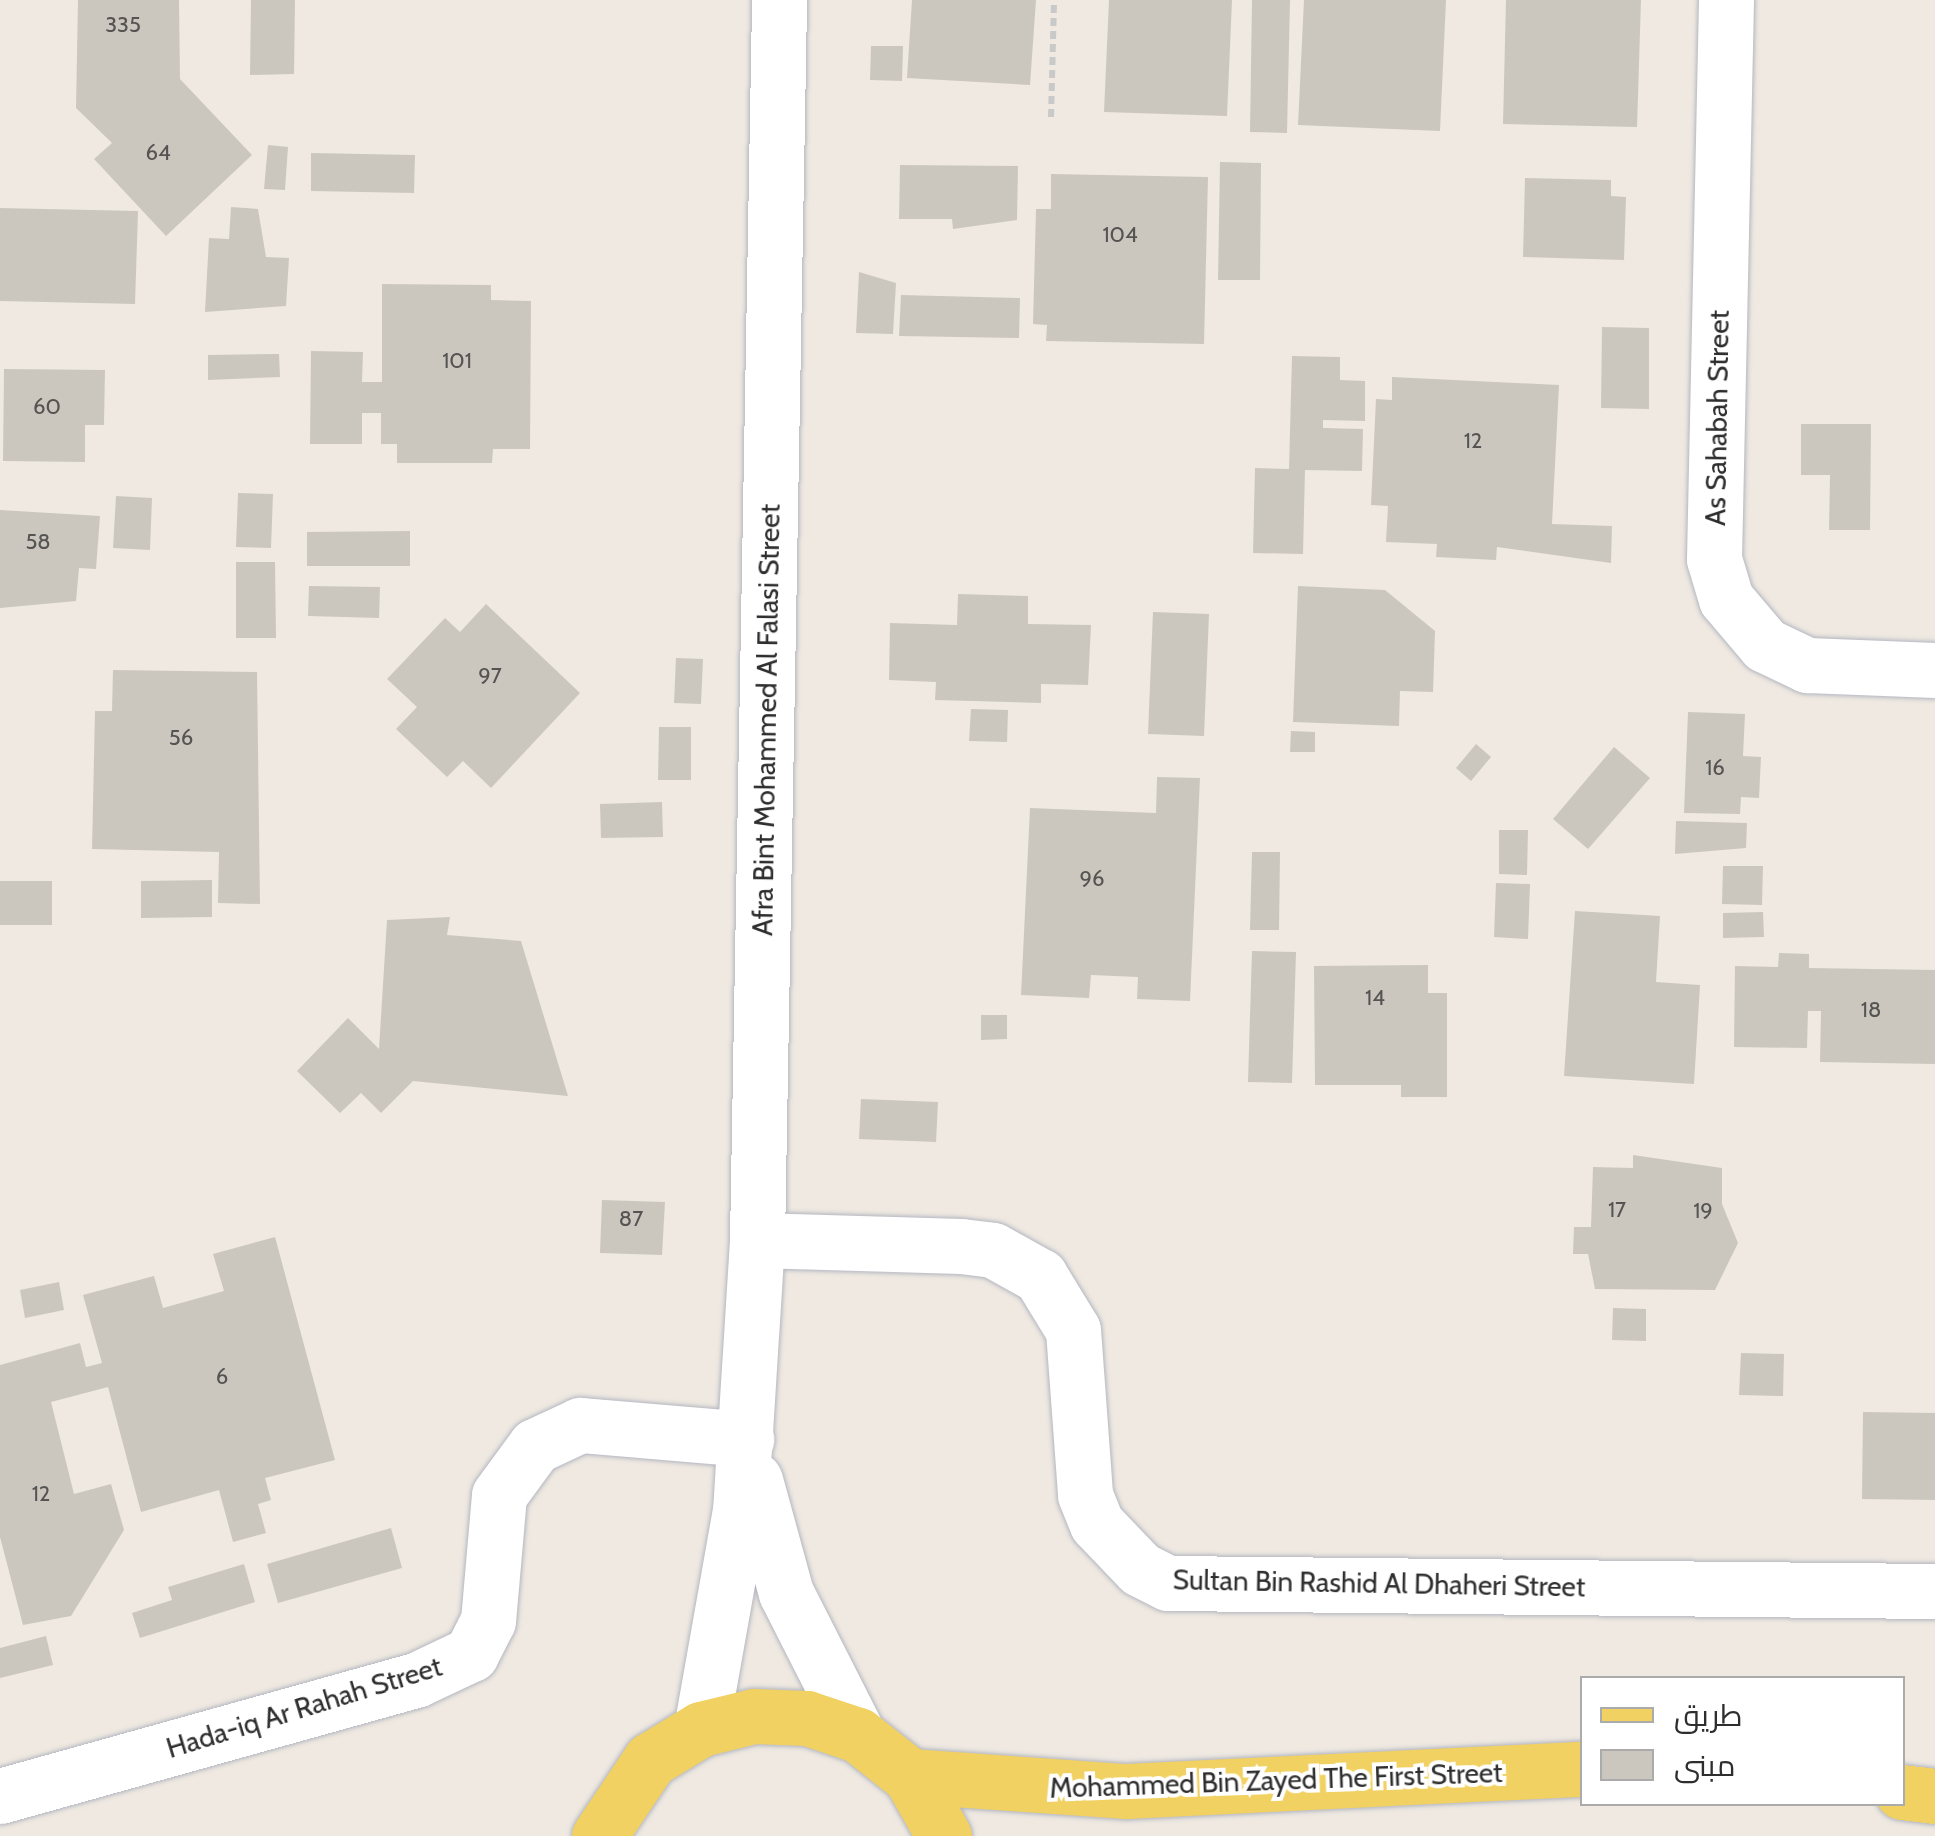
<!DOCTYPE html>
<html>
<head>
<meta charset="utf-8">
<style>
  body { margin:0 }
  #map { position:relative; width:1935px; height:1836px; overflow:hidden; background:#efe9e1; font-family:Cabin,Cairo,sans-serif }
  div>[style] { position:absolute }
  .building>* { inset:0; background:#cbc7bf }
  .path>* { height:6px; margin-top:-3px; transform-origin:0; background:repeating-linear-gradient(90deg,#c9c9c9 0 8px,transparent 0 13px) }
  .roads { filter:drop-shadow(0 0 2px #b4b7c1) drop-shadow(0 0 2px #b4b7c1) }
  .minor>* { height:55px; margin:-27.5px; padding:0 27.5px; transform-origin:27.5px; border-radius:27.5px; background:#fff }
  .major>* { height:55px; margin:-27.5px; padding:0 27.5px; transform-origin:27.5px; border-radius:27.5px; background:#f2d163 }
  span { translate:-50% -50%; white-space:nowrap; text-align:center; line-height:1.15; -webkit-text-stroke:8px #fff; paint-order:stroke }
  .number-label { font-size:22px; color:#555452 }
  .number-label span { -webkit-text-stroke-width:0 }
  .street-label { font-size:28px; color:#2e2e2e }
  .legend { position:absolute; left:1580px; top:1676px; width:325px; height:130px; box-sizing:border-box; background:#fff; border:2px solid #ababab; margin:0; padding:12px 18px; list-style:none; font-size:30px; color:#2e2e2e }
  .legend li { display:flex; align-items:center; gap:20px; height:50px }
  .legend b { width:50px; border:2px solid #ababab }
</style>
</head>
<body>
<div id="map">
  <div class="building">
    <i style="clip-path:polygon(78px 0,179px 0,180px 79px,252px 155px,166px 236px,94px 159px,112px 143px,76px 108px)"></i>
    <i style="clip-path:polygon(251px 0,295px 0,294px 74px,250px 75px)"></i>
    <i style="clip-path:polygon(912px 0,1036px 0,1030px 85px,907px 78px)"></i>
    <i style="clip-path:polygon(1109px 0,1232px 0,1227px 116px,1104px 112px)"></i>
    <i style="clip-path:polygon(1252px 0,1290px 0,1287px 133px,1250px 132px)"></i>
    <i style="clip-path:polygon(1304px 0,1446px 0,1440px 131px,1298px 125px)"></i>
    <i style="clip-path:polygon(1506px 0,1641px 0,1637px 127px,1503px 124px)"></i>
    <i style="clip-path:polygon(871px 46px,903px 46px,902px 81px,870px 80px)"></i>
    <i style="clip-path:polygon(268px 145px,288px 147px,285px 190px,264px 189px)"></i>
    <i style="clip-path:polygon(311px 153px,415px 155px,414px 193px,311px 191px)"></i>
    <i style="clip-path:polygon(1220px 162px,1261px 163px,1260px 280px,1218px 280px)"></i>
    <i style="clip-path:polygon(900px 165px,1018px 166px,1017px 220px,953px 229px,952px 219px,899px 219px)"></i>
    <i style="clip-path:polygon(1051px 174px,1208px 177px,1204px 344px,1046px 341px,1047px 325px,1033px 324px,1036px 209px,1051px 209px)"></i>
    <i style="clip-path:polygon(1525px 178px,1611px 180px,1611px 196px,1626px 197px,1624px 260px,1523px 257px)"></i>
    <i style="clip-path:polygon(231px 207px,258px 209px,266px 257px,289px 258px,286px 306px,205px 312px,209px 238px,229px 239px)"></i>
    <i style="clip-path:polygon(0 208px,138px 211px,135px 304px,0 301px)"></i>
    <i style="clip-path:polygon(859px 272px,896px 283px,893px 334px,856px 333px)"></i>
    <i style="clip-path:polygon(382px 284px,491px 285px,491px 300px,531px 301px,530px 449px,493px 449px,492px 463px,397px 463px,397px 444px,381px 444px,381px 413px,362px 413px,362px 444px,310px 444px,311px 351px,363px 352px,362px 382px,382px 382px)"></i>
    <i style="clip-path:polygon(901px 295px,1020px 298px,1019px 338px,899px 336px)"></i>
    <i style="clip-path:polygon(1602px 327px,1649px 328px,1649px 409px,1601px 408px)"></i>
    <i style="clip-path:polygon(279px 354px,280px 377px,208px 380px,208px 355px)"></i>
    <i style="clip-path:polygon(1292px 356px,1340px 357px,1340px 380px,1365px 381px,1365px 421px,1323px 420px,1323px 428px,1363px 429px,1362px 471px,1305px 470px,1303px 554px,1253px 553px,1255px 468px,1289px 469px)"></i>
    <i style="clip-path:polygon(4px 369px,105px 370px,104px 425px,85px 425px,85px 462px,3px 461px)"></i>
    <i style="clip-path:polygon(1392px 377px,1559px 385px,1552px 524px,1612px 526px,1611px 563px,1497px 547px,1496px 560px,1436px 557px,1437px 544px,1386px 542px,1388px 506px,1371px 505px,1376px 399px,1392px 400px)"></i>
    <i style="clip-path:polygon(1801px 424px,1871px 424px,1870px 530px,1829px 530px,1830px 475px,1801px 475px)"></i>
    <i style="clip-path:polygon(238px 493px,273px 494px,271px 548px,236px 547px)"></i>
    <i style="clip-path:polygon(116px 496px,152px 498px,150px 550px,113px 548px)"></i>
    <i style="clip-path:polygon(0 510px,100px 516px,96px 569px,79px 568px,76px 601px,0 608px)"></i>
    <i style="clip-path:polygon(410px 531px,410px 566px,307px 566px,307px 532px)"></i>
    <i style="clip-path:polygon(236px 562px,275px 562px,276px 638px,236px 638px)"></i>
    <i style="clip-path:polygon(309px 586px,380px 587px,379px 618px,308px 616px)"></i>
    <i style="clip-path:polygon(1298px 586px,1385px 590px,1435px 631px,1433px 692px,1400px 691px,1399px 726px,1293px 722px)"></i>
    <i style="clip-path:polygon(958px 594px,1028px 596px,1028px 624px,1091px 625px,1088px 685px,1041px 684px,1041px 703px,935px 700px,936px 682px,889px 680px,890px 623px,957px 625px)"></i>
    <i style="clip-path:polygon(486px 604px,580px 693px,491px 788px,463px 761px,447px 777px,396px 729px,417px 707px,387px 679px,445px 618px,460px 632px)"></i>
    <i style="clip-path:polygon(1153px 612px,1209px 614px,1204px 736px,1148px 734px)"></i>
    <i style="clip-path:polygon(676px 658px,703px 659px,701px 704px,674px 703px)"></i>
    <i style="clip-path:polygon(113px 670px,257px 672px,260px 904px,218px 903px,219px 852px,92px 849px,95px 711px,112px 711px)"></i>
    <i style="clip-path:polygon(971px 709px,1008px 710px,1007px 742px,969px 741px)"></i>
    <i style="clip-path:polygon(1688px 712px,1745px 714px,1743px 756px,1761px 757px,1759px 798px,1741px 797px,1740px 814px,1684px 813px)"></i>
    <i style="clip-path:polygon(659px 727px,691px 727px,691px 780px,658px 780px)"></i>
    <i style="clip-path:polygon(1291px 731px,1315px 732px,1315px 752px,1290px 752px)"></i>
    <i style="clip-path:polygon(1476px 744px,1491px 757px,1471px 781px,1456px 768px)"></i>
    <i style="clip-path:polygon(1614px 747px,1650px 778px,1588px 849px,1553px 819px)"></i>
    <i style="clip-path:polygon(1157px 777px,1200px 778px,1190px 1001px,1137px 999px,1138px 977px,1091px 975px,1089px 998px,1021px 995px,1030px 808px,1156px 813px)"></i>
    <i style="clip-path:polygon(662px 802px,663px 837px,601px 838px,600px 804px)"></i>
    <i style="clip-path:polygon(1676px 821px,1747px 823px,1746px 848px,1675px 854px)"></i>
    <i style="clip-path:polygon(1499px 830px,1528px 830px,1527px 875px,1499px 874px)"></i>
    <i style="clip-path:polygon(1252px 852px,1280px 852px,1279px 930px,1250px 930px)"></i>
    <i style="clip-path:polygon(1723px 866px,1763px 866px,1762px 905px,1722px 904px)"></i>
    <i style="clip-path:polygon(212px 880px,212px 917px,141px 918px,141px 881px)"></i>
    <i style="clip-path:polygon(0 881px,52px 881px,52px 925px,0 925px)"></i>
    <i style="clip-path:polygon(1496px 883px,1530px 884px,1528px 939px,1494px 937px)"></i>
    <i style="clip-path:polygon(1575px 911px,1660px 916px,1656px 982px,1700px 985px,1694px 1084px,1564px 1076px)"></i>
    <i style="clip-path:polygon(1763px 912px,1764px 937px,1723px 938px,1723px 913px)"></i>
    <i style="clip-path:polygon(450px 917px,447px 935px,521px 941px,568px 1096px,413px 1081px,381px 1113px,361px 1093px,340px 1113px,297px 1071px,348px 1018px,379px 1049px,387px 920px)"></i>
    <i style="clip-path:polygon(1252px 951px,1296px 952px,1292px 1083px,1248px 1082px)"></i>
    <i style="clip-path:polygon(1779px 953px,1809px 954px,1809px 968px,1935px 970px,1935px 1064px,1820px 1062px,1821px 1011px,1808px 1011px,1807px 1048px,1734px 1047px,1735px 966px,1778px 967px)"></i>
    <i style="clip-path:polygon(1428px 965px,1428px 993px,1447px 993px,1447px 1097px,1401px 1097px,1401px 1085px,1315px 1085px,1314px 966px)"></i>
    <i style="clip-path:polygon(981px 1015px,1007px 1015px,1007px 1039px,981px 1040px)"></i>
    <i style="clip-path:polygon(861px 1099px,938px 1102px,936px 1142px,859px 1139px)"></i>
    <i style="clip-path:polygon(1633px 1155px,1722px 1168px,1722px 1204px,1738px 1243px,1715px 1290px,1595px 1289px,1588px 1254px,1573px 1254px,1574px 1227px,1591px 1227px,1593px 1167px,1633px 1168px)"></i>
    <i style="clip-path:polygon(602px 1200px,665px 1202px,662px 1255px,600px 1253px)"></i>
    <i style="clip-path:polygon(275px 1237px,335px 1460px,265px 1478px,271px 1500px,258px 1504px,266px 1533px,233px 1542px,219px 1490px,141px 1512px,108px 1387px,51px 1402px,74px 1494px,111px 1484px,124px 1530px,71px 1616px,23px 1625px,0 1537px,0 1365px,80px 1343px,86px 1367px,102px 1363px,83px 1295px,154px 1276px,163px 1308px,224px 1291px,213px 1254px)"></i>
    <i style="clip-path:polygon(59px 1282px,64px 1310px,25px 1318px,20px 1290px)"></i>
    <i style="clip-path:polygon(1613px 1308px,1646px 1309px,1646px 1341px,1612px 1340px)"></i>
    <i style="clip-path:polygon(1741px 1353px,1784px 1354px,1783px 1396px,1739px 1395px)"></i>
    <i style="clip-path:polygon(1863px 1412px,1935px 1413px,1935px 1500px,1862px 1499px)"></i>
    <i style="clip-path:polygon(391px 1528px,402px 1568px,278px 1603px,267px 1564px)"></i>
    <i style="clip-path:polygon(244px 1564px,255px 1602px,140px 1638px,132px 1613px,172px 1600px,168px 1587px)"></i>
    <i style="clip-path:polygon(46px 1636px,53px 1665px,0 1678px,0 1648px)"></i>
  </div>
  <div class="path">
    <i style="left:1051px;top:117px;width:117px;rotate:-88.5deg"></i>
  </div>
  <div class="roads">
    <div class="minor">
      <i style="left:1726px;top:0;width:559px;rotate:91.23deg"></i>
      <i style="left:1714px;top:559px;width:42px;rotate:73.3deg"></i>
      <i style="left:1726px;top:599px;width:60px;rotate:49.7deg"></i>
      <i style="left:1765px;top:645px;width:47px;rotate:25.5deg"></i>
      <i style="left:1807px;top:665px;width:128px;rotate:2.2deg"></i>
      <i style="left:757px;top:1240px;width:204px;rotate:1.7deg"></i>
      <i style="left:961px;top:1246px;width:32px;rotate:7deg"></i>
      <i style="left:993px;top:1250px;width:54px;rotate:29deg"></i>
      <i style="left:1040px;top:1276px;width:63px;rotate:58.6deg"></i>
      <i style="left:1073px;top:1330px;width:165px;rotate:85.8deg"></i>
      <i style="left:1085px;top:1495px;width:31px;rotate:68deg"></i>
      <i style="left:1097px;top:1524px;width:62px;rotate:46.3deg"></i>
      <i style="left:1140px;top:1569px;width:31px;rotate:27deg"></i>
      <i style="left:1168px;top:1583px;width:767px;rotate:0.6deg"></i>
      <i style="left:755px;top:1480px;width:117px;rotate:74.7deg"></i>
      <i style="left:786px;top:1593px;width:159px;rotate:63.1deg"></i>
      <i style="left:701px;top:1729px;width:221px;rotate:-79.9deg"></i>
      <i style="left:740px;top:1511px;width:272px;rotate:-86.4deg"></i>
      <i style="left:757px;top:1240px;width:1240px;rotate:-88.98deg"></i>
      <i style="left:0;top:1796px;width:432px;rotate:-15.6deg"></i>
      <i style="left:416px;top:1680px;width:61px;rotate:-25.3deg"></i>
      <i style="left:471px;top:1654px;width:37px;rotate:-63deg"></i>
      <i style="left:488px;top:1621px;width:126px;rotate:-85deg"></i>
      <i style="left:499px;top:1495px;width:61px;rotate:-53.7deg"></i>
      <i style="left:535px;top:1446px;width:50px;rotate:-25deg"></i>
      <i style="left:580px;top:1425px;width:167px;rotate:4.8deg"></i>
    </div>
    <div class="major">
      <i style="left:910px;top:1776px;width:217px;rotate:4deg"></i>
      <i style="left:1126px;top:1791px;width:457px;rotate:-2.8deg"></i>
      <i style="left:1902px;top:1792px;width:33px;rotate:7deg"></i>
      <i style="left:599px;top:1836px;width:92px;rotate:-56.1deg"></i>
      <i style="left:650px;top:1760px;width:60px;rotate:-31.3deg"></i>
      <i style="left:701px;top:1729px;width:55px;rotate:-13.8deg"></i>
      <i style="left:754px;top:1716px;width:53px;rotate:2.2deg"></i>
      <i style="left:807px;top:1718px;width:54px;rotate:18.4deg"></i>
      <i style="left:858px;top:1735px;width:66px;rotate:38.3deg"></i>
      <i style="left:910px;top:1776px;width:69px;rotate:60.5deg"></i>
    </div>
  </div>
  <div class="number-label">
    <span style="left:123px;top:25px">335</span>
    <span style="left:158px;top:153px">64</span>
    <span style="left:1120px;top:235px">104</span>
    <span style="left:457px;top:361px">101</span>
    <span style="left:47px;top:407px">60</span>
    <span style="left:1473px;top:441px">12</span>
    <span style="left:38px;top:542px">58</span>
    <span style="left:490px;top:676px">97</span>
    <span style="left:181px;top:738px">56</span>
    <span style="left:1715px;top:768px">16</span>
    <span style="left:1092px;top:879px">96</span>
    <span style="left:1375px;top:998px">14</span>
    <span style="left:1871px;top:1010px">18</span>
    <span style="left:1617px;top:1210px">17</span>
    <span style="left:1703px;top:1211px">19</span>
    <span style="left:631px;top:1219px">87</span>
    <span style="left:222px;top:1377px">6</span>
    <span style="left:41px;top:1494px">12</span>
  </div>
  <div class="street-label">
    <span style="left:1717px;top:418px;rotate:-89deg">As Sahabah Street</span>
    <span style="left:766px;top:720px;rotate:-89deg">Afra Bint Mohammed Al Falasi Street</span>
    <span style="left:1379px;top:1583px;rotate:1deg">Sultan Bin Rashid Al Dhaheri Street</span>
    <span style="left:304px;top:1707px;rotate:-17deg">Hada-iq Ar Rahah Street</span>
    <span style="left:1276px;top:1780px;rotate:-2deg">Mohammed Bin Zayed The First Street</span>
  </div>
  <ul class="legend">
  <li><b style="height:12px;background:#f2d163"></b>طريق</li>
  <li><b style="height:28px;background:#cbc7bf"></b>مبنى</li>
  </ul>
</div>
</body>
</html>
